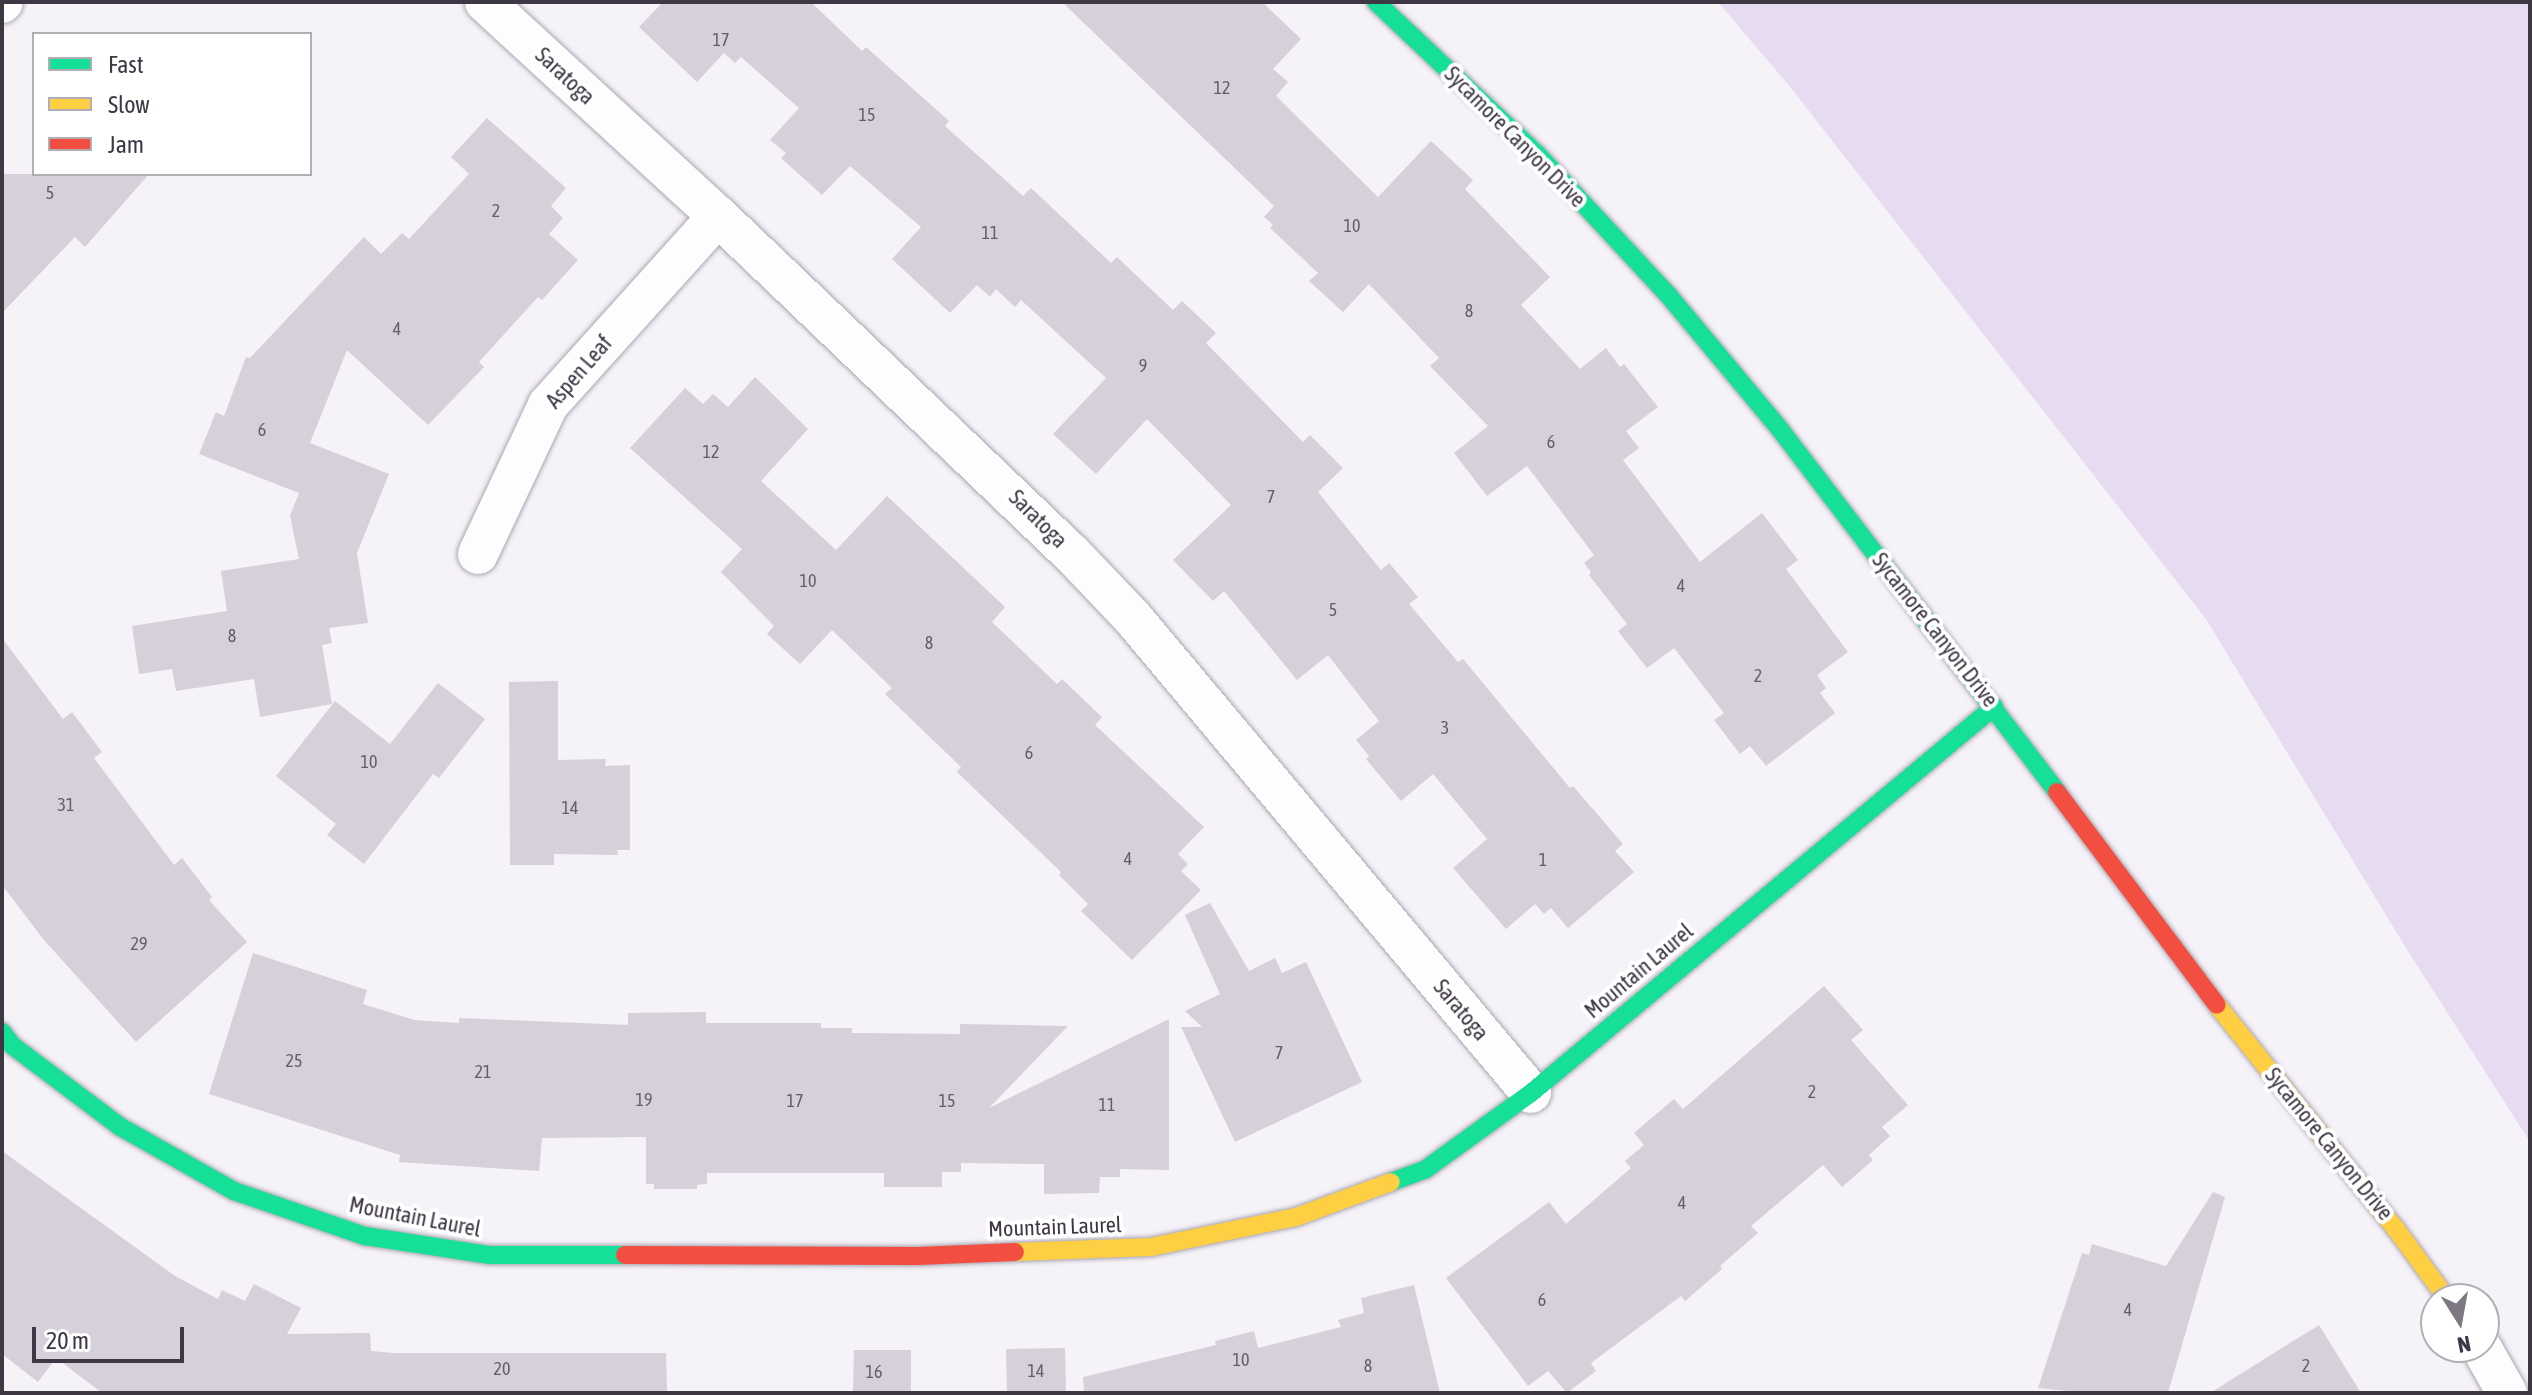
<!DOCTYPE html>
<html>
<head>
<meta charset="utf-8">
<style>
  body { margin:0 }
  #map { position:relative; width:2532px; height:1395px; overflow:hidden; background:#f5f2f8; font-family:"Asap Condensed",sans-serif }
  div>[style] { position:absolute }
  .green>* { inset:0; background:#e7dbf2 }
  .building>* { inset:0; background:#d5d0da }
  .roads { filter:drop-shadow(0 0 2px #aca7b0) drop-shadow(0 0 2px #aca7b0) }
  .street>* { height:40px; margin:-20px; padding:0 20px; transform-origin:20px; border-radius:20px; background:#fefdfe }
  .fast>* { height:18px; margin:-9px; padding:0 9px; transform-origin:9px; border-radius:9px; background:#16e098 }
  .slow>* { height:18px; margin:-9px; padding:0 9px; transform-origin:9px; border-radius:9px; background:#ffcf43 }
  .jam>* { height:18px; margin:-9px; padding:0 9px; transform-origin:9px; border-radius:9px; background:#f24e42 }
  span { translate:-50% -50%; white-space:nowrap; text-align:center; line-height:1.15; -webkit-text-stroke:8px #fff; paint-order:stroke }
  .number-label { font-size:18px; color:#645d6a }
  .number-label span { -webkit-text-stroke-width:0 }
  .street-label { font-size:22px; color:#3e3744 }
  .frame { position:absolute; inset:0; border:4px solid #3e3744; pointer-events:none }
  .legend { position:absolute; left:32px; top:32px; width:280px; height:144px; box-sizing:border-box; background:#fff; border:2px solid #b2afb4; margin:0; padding:10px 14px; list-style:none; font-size:24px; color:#3e3744 }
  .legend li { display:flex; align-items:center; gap:16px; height:40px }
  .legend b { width:40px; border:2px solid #b2afb4 }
  .north { position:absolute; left:2420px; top:1283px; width:80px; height:80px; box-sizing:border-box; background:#fff; border:2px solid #b2afb4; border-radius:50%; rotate:169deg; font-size:22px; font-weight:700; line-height:32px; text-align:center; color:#3e3744 }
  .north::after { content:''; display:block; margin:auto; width:28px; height:36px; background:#7e7883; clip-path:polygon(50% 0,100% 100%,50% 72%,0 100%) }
  .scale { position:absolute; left:32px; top:1327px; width:152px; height:36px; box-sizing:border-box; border:4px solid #3e3744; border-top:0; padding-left:10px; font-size:24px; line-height:28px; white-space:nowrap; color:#3e3744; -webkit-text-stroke:6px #fff; paint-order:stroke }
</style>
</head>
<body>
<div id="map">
  <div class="green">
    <i style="clip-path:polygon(1718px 2px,2530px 2px,2530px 1142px,2406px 948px,2206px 619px,1791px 88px)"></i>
  </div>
  <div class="building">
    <i style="clip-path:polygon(663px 2px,811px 2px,862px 51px,866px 47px,949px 121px,945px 126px,1023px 196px,1031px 188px,1111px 263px,1117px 257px,1173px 310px,1182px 301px,1216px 333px,1206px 343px,1303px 442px,1310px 435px,1343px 468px,1318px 492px,1381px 570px,1389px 563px,1418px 597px,1409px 604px,1458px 662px,1463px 659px,1570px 788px,1573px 786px,1623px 844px,1615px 851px,1634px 872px,1568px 928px,1551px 908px,1544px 914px,1535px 904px,1506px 929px,1453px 868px,1487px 839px,1433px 774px,1401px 801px,1366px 759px,1369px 756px,1356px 740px,1379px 721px,1328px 655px,1297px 680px,1224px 591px,1213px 601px,1173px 560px,1231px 505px,1147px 419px,1096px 474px,1053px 434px,1106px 378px,1021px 300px,1015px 307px,996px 289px,990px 297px,977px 285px,950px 313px,892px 259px,921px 227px,850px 166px,822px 195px,781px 158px,786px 153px,770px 140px,799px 108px,741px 57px,735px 63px,724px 53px,697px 82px,639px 27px)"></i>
    <i style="clip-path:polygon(1062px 2px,1262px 2px,1301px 39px,1273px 69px,1288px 82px,1276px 96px,1378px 197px,1431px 141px,1473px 180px,1465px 189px,1550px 277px,1521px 305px,1580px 369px,1606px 348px,1620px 367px,1624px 364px,1658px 407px,1626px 431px,1639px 448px,1623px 460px,1700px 562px,1762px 513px,1798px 560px,1786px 569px,1848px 652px,1817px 675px,1826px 688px,1820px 693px,1835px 713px,1766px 766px,1750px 746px,1740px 754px,1714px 720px,1724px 713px,1674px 648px,1647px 668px,1618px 631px,1627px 624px,1589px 575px,1591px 572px,1584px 563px,1594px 555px,1527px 466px,1487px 496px,1454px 453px,1488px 426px,1430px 366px,1439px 358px,1369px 284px,1343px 312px,1309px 281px,1318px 273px,1270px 228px,1273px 225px,1264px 217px,1274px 206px)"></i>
    <i style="clip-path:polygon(487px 118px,566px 188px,551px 206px,563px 218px,549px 234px,578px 260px,542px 300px,538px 297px,479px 362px,484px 367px,428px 425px,347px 350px,310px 443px,389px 474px,357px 553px,368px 623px,329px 628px,332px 643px,322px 645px,332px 704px,260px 717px,254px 679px,176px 691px,172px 669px,139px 674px,132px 626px,227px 611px,221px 571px,299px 559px,290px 516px,299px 493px,199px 454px,216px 412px,224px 416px,246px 357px,250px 358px,364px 237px,381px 254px,402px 233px,409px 239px,469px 174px,451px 157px)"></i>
    <i style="clip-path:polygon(2px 174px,149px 174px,85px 247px,75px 237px,2px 313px)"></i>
    <i style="clip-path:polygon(755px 377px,808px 429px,761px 481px,836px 550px,887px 496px,1005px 607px,992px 622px,1057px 684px,1062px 679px,1102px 717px,1095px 725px,1204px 827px,1178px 854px,1188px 864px,1181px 871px,1201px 890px,1132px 960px,1081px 911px,1088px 904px,1059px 875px,1061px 872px,957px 772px,961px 767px,885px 694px,892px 688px,832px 630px,800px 664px,767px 634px,774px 626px,721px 572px,742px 549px,630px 448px,685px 388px,703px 404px,713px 394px,728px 407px)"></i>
    <i style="clip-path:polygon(2px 638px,63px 719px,72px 712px,102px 752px,94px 758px,174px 865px,182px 858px,212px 897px,209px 900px,247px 942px,136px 1042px,44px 940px,2px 885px)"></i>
    <i style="clip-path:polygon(558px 681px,558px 760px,606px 759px,605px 766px,630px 765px,630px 850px,617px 850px,618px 855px,554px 854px,554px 865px,510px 865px,509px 682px)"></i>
    <i style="clip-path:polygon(438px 683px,485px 719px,439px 778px,433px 774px,364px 864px,327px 835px,336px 824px,276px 776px,335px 701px,390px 744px)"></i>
    <i style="clip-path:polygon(1210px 903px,1249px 971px,1275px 958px,1282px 973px,1306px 962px,1362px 1082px,1235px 1142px,1181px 1027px,1202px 1027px,1185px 1011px,1220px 994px,1185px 915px)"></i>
    <i style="clip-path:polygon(253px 953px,367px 990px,363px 1004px,414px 1020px,459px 1023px,459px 1018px,628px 1025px,628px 1013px,706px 1012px,706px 1023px,821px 1023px,821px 1028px,852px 1028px,852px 1033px,960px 1034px,960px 1024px,1068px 1026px,989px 1108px,1169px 1019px,1169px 1170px,1120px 1169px,1120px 1177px,1100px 1177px,1099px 1193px,1044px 1194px,1044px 1164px,961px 1163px,961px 1172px,942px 1172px,942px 1187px,884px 1187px,884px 1173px,707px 1173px,707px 1184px,697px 1185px,697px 1189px,654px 1189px,654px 1184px,646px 1184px,646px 1137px,542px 1138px,539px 1171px,399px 1162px,400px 1155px,209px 1094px)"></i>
    <i style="clip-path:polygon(1824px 986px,1863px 1030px,1851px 1040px,1908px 1105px,1882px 1127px,1890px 1136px,1869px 1155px,1873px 1160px,1842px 1187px,1823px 1165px,1751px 1226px,1758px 1233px,1720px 1266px,1722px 1269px,1685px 1301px,1681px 1296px,1591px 1363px,1596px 1371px,1567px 1393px,1548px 1371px,1528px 1386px,1446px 1278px,1549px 1202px,1566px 1224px,1631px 1168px,1625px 1161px,1644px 1145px,1634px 1133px,1674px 1099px,1683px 1109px)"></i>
    <i style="clip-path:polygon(2px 1151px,175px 1276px,218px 1299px,222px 1290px,245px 1301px,254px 1284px,301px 1308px,287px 1334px,370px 1333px,371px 1351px,394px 1353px,666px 1353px,667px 1393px,102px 1393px,56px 1358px,38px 1382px,2px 1354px)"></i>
    <i style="clip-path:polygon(2213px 1192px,2225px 1197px,2168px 1393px,2089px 1393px,2038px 1388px,2082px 1253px,2089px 1255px,2092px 1244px,2166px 1266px)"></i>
    <i style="clip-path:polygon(1414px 1285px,1440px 1393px,1084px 1393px,1083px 1377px,1216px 1345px,1215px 1341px,1254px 1331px,1258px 1348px,1341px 1327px,1338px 1320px,1364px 1313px,1361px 1298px)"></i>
    <i style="clip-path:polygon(2319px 1325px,2361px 1393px,2210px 1393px)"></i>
    <i style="clip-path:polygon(1065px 1348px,1066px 1393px,1007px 1393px,1006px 1349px)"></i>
    <i style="clip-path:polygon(854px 1350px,911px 1350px,911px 1393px,853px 1393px)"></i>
  </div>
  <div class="roads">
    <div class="street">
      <i style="left:485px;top:2px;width:316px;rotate:42.6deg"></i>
      <i style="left:718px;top:216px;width:487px;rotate:43.7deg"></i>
      <i style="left:1070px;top:552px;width:90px;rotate:46.4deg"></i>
      <i style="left:1132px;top:617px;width:621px;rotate:50.03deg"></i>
      <i style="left:2px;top:3px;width:1px;rotate:-45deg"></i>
      <i style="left:478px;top:554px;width:165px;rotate:-64.8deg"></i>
      <i style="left:548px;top:405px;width:254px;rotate:-48deg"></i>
      <i style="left:2481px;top:1347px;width:53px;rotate:60.5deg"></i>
    </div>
    <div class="fast">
      <i style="left:1376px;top:2px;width:223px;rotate:43.4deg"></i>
      <i style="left:1538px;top:155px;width:192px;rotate:47.1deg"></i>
      <i style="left:1669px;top:296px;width:172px;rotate:50.2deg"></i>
      <i style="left:1779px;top:428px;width:458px;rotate:52.6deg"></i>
      <i style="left:2px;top:1032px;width:18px;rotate:52deg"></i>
      <i style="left:13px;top:1046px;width:133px;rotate:37deg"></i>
      <i style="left:119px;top:1126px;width:132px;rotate:29.5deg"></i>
      <i style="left:234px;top:1191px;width:139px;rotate:19deg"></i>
      <i style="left:365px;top:1236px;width:125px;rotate:8.7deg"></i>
      <i style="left:489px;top:1255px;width:136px"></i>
      <i style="left:1391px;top:1182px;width:37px;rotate:-20deg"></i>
      <i style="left:1426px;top:1169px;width:130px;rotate:-35.9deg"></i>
      <i style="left:1531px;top:1093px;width:603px;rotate:-39.82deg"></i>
    </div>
    <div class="slow">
      <i style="left:2217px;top:1005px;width:287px;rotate:51.4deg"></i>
      <i style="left:2396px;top:1229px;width:87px;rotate:53.9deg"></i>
      <i style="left:1015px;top:1252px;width:136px;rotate:-2.1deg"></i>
      <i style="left:1151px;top:1247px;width:148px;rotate:-11.7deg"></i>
      <i style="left:1296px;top:1217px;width:101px;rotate:-20.2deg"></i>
    </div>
    <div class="jam">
      <i style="left:2057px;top:792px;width:266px;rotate:53.1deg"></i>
      <i style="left:625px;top:1255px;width:292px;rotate:0.2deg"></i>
      <i style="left:917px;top:1256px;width:98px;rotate:-2.3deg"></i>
    </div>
  </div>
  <div class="number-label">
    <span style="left:721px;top:40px">17</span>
    <span style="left:1222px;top:88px">12</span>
    <span style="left:867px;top:115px">15</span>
    <span style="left:50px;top:193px">5</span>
    <span style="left:496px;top:211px">2</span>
    <span style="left:1352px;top:226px">10</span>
    <span style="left:990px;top:233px">11</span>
    <span style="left:1469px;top:311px">8</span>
    <span style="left:397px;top:329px">4</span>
    <span style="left:1143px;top:366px">9</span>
    <span style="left:262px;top:430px">6</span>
    <span style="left:1551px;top:442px">6</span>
    <span style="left:711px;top:452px">12</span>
    <span style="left:1271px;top:497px">7</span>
    <span style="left:808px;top:581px">10</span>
    <span style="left:1681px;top:586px">4</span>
    <span style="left:1333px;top:610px">5</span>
    <span style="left:232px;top:636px">8</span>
    <span style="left:929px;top:643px">8</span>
    <span style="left:1758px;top:676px">2</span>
    <span style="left:1445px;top:728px">3</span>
    <span style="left:1029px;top:753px">6</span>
    <span style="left:369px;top:762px">10</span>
    <span style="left:66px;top:805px">31</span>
    <span style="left:570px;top:808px">14</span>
    <span style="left:1128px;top:859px">4</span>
    <span style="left:1543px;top:860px">1</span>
    <span style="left:139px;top:944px">29</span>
    <span style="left:1279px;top:1053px">7</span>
    <span style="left:294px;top:1061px">25</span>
    <span style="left:483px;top:1072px">21</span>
    <span style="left:1812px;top:1092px">2</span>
    <span style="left:644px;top:1100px">19</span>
    <span style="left:795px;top:1101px">17</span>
    <span style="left:947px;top:1101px">15</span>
    <span style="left:1107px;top:1105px">11</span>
    <span style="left:1682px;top:1203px">4</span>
    <span style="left:1542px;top:1300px">6</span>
    <span style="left:2128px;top:1310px">4</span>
    <span style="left:1241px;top:1360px">10</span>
    <span style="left:1368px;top:1366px">8</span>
    <span style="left:2306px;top:1366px">2</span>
    <span style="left:502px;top:1369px">20</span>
    <span style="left:1036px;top:1371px">14</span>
    <span style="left:874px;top:1372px">16</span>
  </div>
  <div class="street-label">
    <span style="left:565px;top:76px;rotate:43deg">Saratoga</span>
    <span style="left:1515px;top:137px;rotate:45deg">Sycamore Canyon Drive</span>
    <span style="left:579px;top:372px;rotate:-49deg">Aspen Leaf</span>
    <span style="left:1038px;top:519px;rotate:45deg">Saratoga</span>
    <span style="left:1935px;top:630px;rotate:52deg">Sycamore Canyon Drive</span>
    <span style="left:1639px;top:971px;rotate:-40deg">Mountain Laurel</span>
    <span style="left:1461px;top:1010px;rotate:50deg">Saratoga</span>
    <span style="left:2329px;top:1144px;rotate:51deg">Sycamore Canyon Drive</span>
    <span style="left:415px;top:1217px;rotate:11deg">Mountain Laurel</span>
    <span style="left:1055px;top:1227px;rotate:-2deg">Mountain Laurel</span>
  </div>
  <div class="frame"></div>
  <ul class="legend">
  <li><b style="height:10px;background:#16e098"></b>Fast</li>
  <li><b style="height:10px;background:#ffcf43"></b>Slow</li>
  <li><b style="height:10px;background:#f24e42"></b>Jam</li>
  </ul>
  <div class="north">N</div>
  <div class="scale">20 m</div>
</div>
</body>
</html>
